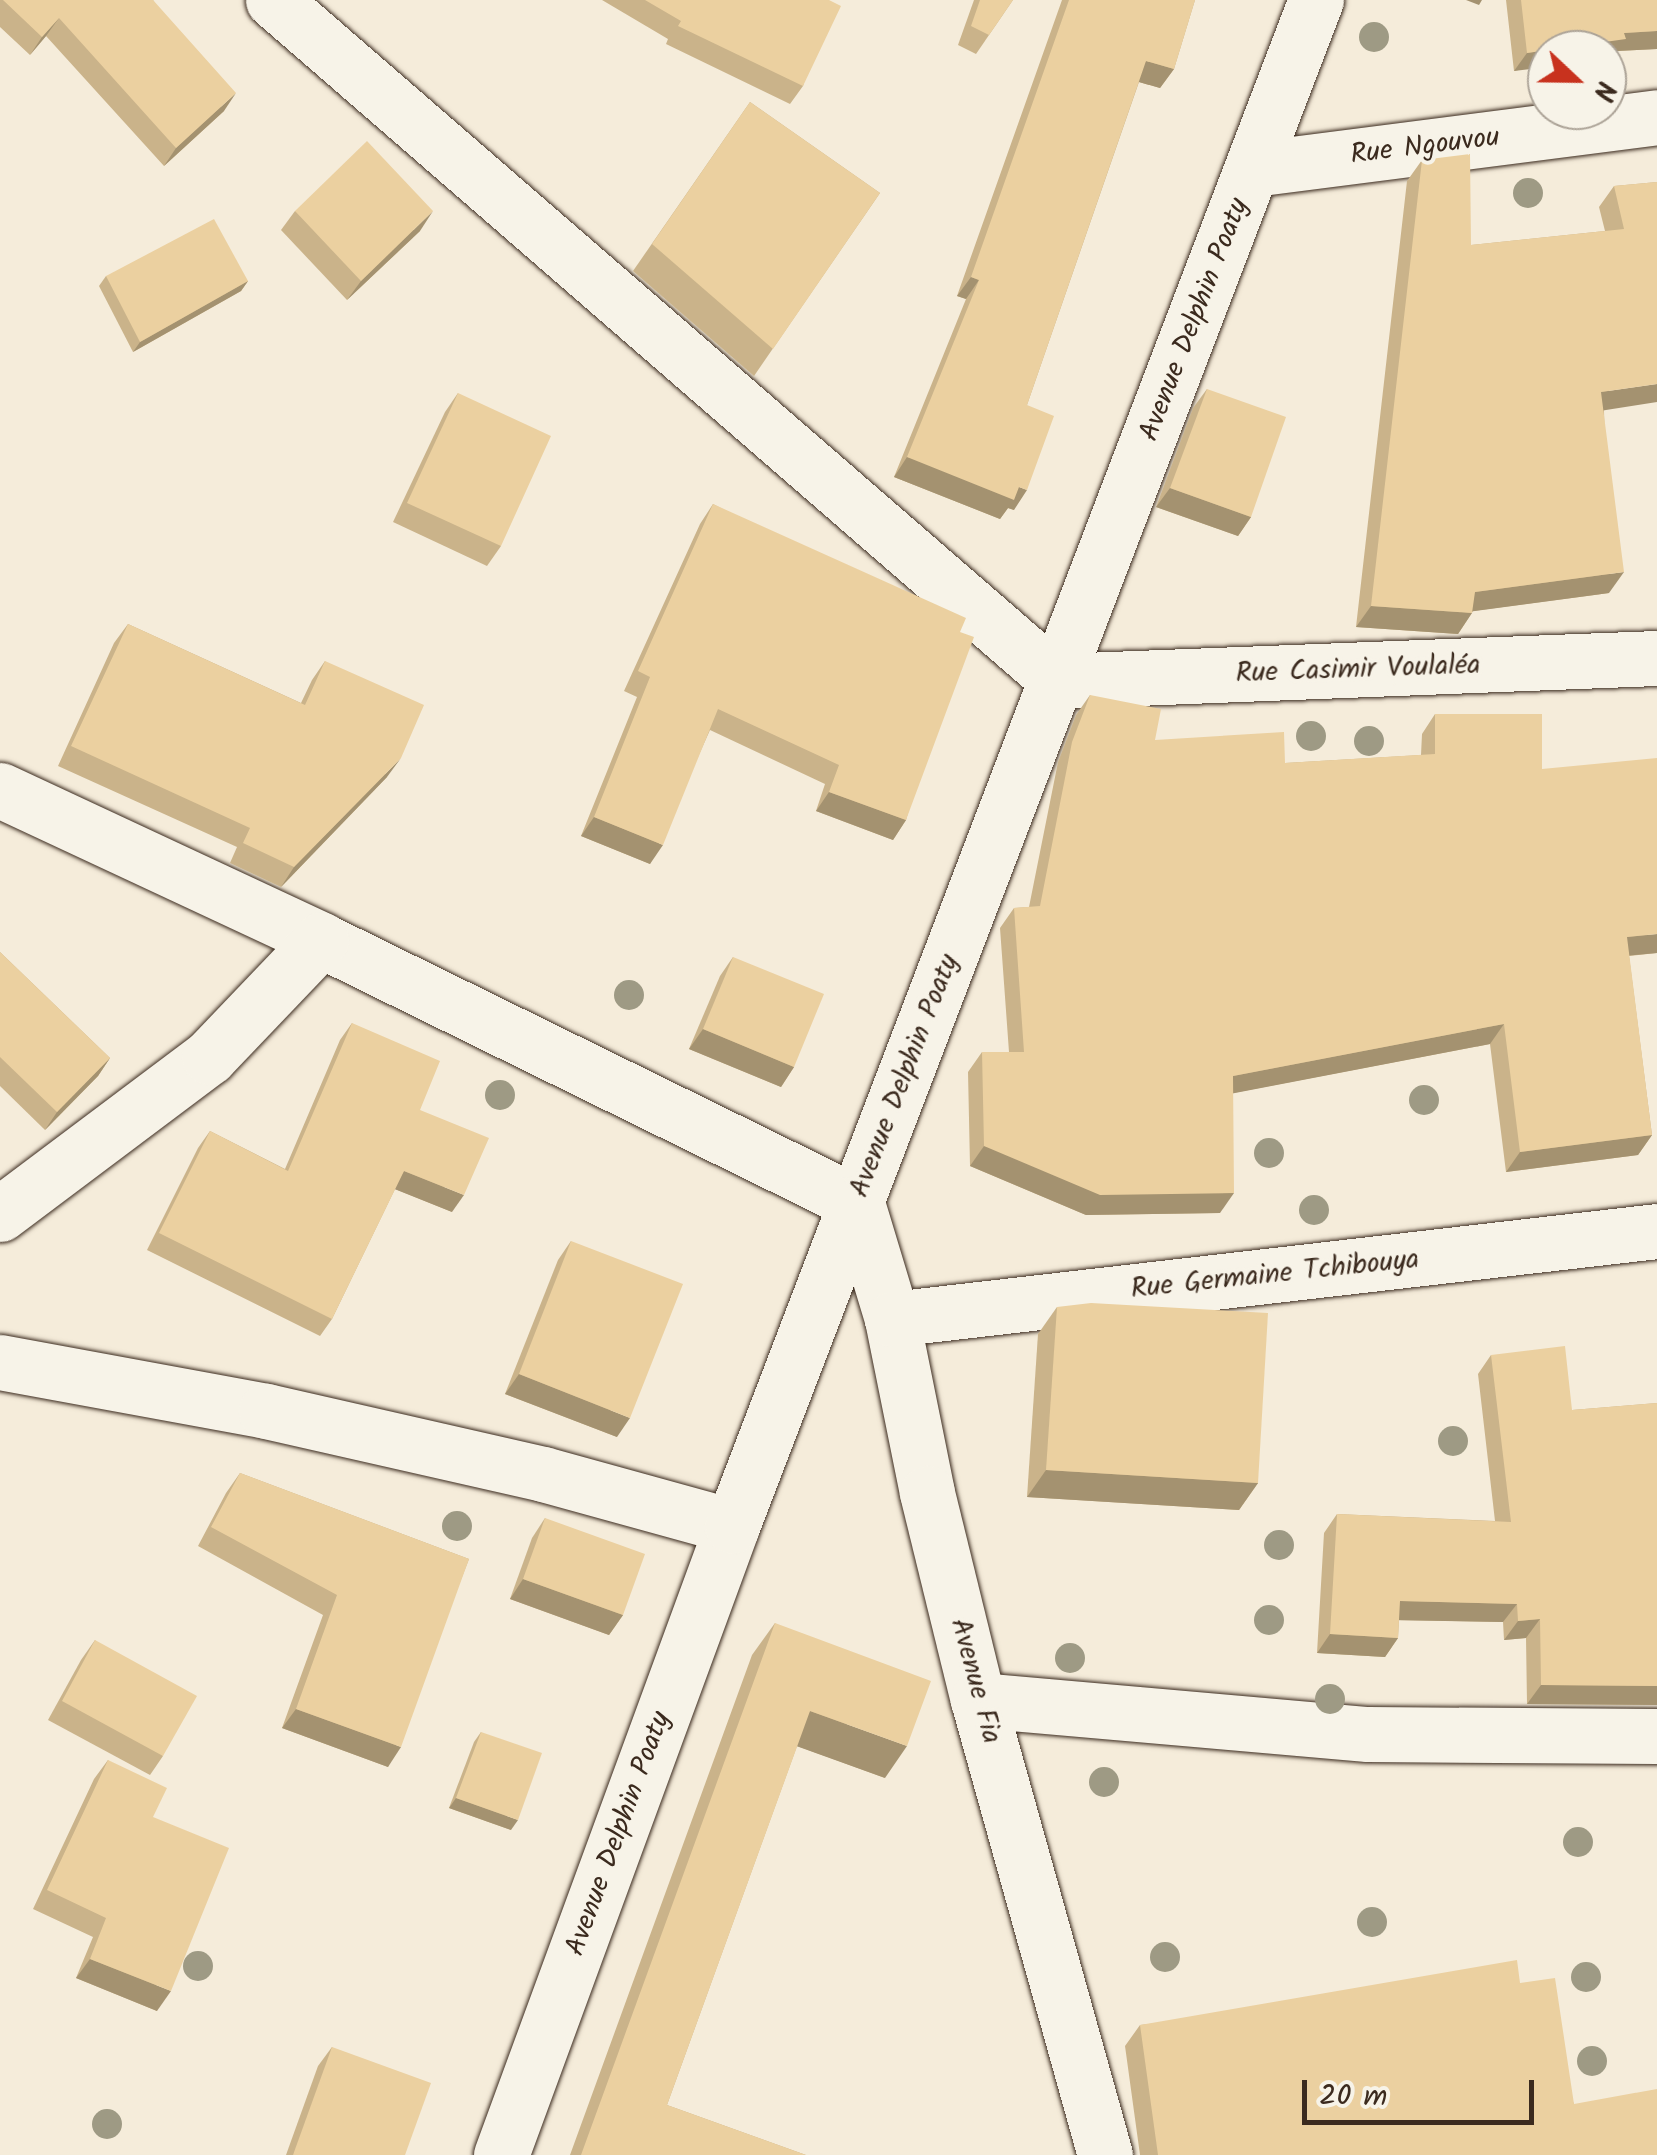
<!DOCTYPE html>
<html>
<head>
<meta charset="utf-8">
<style>
  body { margin:0 }
  #map { position:relative; width:1657px; height:2155px; overflow:hidden; background:#f5ecda; font-family:Kalam,sans-serif }
  div>[style] { position:absolute }
  .roads { filter:drop-shadow(0 0 2px #3b2a1e) drop-shadow(0 0 2px #3b2a1e) }
  .minor>* { height:55px; margin:-27.5px; padding:0 27.5px; transform-origin:27.5px; border-radius:27.5px; background:#f7f3e8 }
  .trees>* { width:30px; height:30px; margin:-15px; border-radius:50%; background:#9e9a84 }
  .wall>* { inset:0; background:#cab38a }
  .shaded-wall>* { inset:0; background:#a49270 }
  .building>* { inset:0; background:#ebd0a0 }
  span { translate:-50% -50%; white-space:nowrap; text-align:center; line-height:1.15; -webkit-text-stroke:8px #f7f3e8; paint-order:stroke }
  .street-label { font-size:28px; color:#3b2a1e }
  .north { position:absolute; left:1527px; top:30px; width:100px; height:100px; box-sizing:border-box; background:#f7f3e8; border:2px solid #aca397; border-radius:50%; rotate:112deg; font-size:28px; font-weight:700; line-height:40px; text-align:center; color:#3b2a1e }
  .north::after { content:''; display:block; margin:auto; width:35px; height:45px; background:#c8321e; clip-path:polygon(50% 0,100% 100%,50% 72%,0 100%) }
  .scale { position:absolute; left:1302px; top:2080px; width:232px; height:45px; box-sizing:border-box; border:5px solid #3b2a1e; border-top:0; padding-left:12px; font-size:30px; line-height:35px; white-space:nowrap; color:#3b2a1e; -webkit-text-stroke:8px #f7f3e8; paint-order:stroke }
</style>
</head>
<body>
<div id="map">
  <div class="roads">
    <div class="minor">
      <i style="left:273px;top:0;width:1039px;rotate:40.94deg"></i>
      <i style="left:1058px;top:681px;width:599px;rotate:-2.2deg"></i>
      <i style="left:1253px;top:169px;width:407px;rotate:-7.3deg"></i>
      <i style="left:0;top:790px;width:354px;rotate:25deg"></i>
      <i style="left:321px;top:940px;width:597px;rotate:26.14deg"></i>
      <i style="left:857px;top:1203px;width:121px;rotate:73.2deg"></i>
      <i style="left:892px;top:1319px;width:177px;rotate:78.6deg"></i>
      <i style="left:927px;top:1493px;width:213px;rotate:76.2deg"></i>
      <i style="left:978px;top:1700px;width:472px;rotate:74.4deg"></i>
      <i style="left:0;top:1214px;width:261px;rotate:-36.9deg"></i>
      <i style="left:209px;top:1057px;width:162px;rotate:-46.3deg"></i>
      <i style="left:892px;top:1319px;width:770px;rotate:-6.56deg"></i>
      <i style="left:0;top:1362px;width:270px;rotate:10.4deg"></i>
      <i style="left:266px;top:1411px;width:284px;rotate:12.8deg"></i>
      <i style="left:543px;top:1474px;width:196px;rotate:15.4deg"></i>
      <i style="left:978px;top:1700px;width:391px;rotate:5deg"></i>
      <i style="left:1368px;top:1734px;width:289px;rotate:0.4deg"></i>
      <i style="left:501px;top:2155px;width:670px;rotate:-69.83deg"></i>
      <i style="left:732px;top:1526px;width:1634px;rotate:-69.06deg"></i>
    </div>
  </div>
  <div class="trees">
    <i style="left:1374px;top:37px"></i>
    <i style="left:1528px;top:193px"></i>
    <i style="left:1311px;top:736px"></i>
    <i style="left:1369px;top:741px"></i>
    <i style="left:629px;top:995px"></i>
    <i style="left:500px;top:1095px"></i>
    <i style="left:1424px;top:1100px"></i>
    <i style="left:1269px;top:1153px"></i>
    <i style="left:1314px;top:1210px"></i>
    <i style="left:1453px;top:1441px"></i>
    <i style="left:457px;top:1526px"></i>
    <i style="left:1279px;top:1545px"></i>
    <i style="left:1269px;top:1620px"></i>
    <i style="left:1070px;top:1658px"></i>
    <i style="left:1330px;top:1699px"></i>
    <i style="left:1104px;top:1782px"></i>
    <i style="left:1578px;top:1842px"></i>
    <i style="left:1372px;top:1922px"></i>
    <i style="left:1165px;top:1957px"></i>
    <i style="left:198px;top:1966px"></i>
    <i style="left:1586px;top:1977px"></i>
    <i style="left:1592px;top:2061px"></i>
    <i style="left:107px;top:2124px"></i>
  </div>
  <div class="wall">
    <i style="clip-path:polygon(0 0,153px 0,224px 111px,164px 166px,46px 36px,30px 55px,0 27px)"></i>
    <i style="clip-path:polygon(602px 0,829px 0,803px 86px,790px 104px,666px 44px,668px 39px)"></i>
    <i style="clip-path:polygon(974px 0,1013px 0,976px 54px,958px 45px)"></i>
    <i style="clip-path:polygon(1062px 0,1195px 0,1174px 69px,1160px 88px,1139px 82px,1027px 405px,1014px 510px,1008px 508px,1000px 519px,894px 477px,966px 299px,957px 296px)"></i>
    <i style="clip-path:polygon(1506px 0,1657px 0,1657px 49px,1617px 51px,1613px 58px,1607px 58px,1607px 50px,1514px 71px)"></i>
    <i style="clip-path:polygon(750px 102px,880px 193px,754px 376px,633px 271px)"></i>
    <i style="clip-path:polygon(1422px 160px,1471px 245px,1605px 231px,1599px 207px,1614px 186px,1657px 182px,1604px 411px,1609px 593px,1473px 611px,1458px 634px,1356px 627px,1407px 181px)"></i>
    <i style="clip-path:polygon(295px 211px,420px 231px,347px 300px,281px 230px)"></i>
    <i style="clip-path:polygon(106px 276px,248px 281px,241px 291px,133px 352px,99px 286px)"></i>
    <i style="clip-path:polygon(1207px 389px,1251px 517px,1238px 536px,1156px 507px,1193px 408px)"></i>
    <i style="clip-path:polygon(458px 393px,501px 546px,487px 566px,393px 522px,445px 412px)"></i>
    <i style="clip-path:polygon(713px 504px,960px 632px,906px 820px,893px 840px,816px 811px,825px 784px,710px 730px,650px 864px,581px 836px,637px 697px,624px 691px,700px 524px)"></i>
    <i style="clip-path:polygon(128px 624px,301px 703px,312px 680px,325px 661px,387px 777px,281px 887px,230px 863px,237px 847px,58px 766px,114px 643px)"></i>
    <i style="clip-path:polygon(1090px 695px,1155px 740px,1285px 763px,1421px 755px,1422px 734px,1435px 714px,1542px 769px,1657px 953px,1629px 956px,1652px 1135px,1638px 1155px,1506px 1172px,1490px 1044px,1233px 1093px,1220px 1213px,1086px 1215px,970px 1166px,968px 1072px,982px 1052px,1009px 1052px,1000px 928px,1014px 908px,1029px 907px,1058px 762px,1076px 715px)"></i>
    <i style="clip-path:polygon(0 952px,110px 1058px,98px 1076px,45px 1130px,0 1086px)"></i>
    <i style="clip-path:polygon(733px 957px,794px 1067px,781px 1087px,689px 1049px,720px 976px)"></i>
    <i style="clip-path:polygon(352px 1023px,420px 1110px,452px 1212px,395px 1189px,332px 1319px,320px 1336px,147px 1250px,198px 1148px,210px 1131px,285px 1169px,340px 1040px)"></i>
    <i style="clip-path:polygon(571px 1241px,617px 1437px,505px 1394px,558px 1260px)"></i>
    <i style="clip-path:polygon(1057px 1307px,1258px 1483px,1239px 1510px,1027px 1497px,1038px 1334px)"></i>
    <i style="clip-path:polygon(1491px 1355px,1572px 1410px,1657px 1403px,1657px 1705px,1527px 1704px,1526px 1638px,1504px 1640px,1503px 1622px,1399px 1620px,1398px 1638px,1385px 1657px,1317px 1653px,1324px 1533px,1337px 1514px,1495px 1521px,1478px 1374px)"></i>
    <i style="clip-path:polygon(240px 1473px,469px 1559px,388px 1767px,282px 1728px,323px 1615px,198px 1546px,226px 1493px)"></i>
    <i style="clip-path:polygon(545px 1518px,623px 1615px,609px 1635px,510px 1599px,532px 1538px)"></i>
    <i style="clip-path:polygon(775px 1623px,885px 1778px,797px 1746px,667px 2105px,806px 2155px,570px 2155px,752px 1655px)"></i>
    <i style="clip-path:polygon(95px 1640px,163px 1756px,150px 1775px,48px 1720px,81px 1660px)"></i>
    <i style="clip-path:polygon(481px 1732px,511px 1830px,449px 1808px,474px 1742px)"></i>
    <i style="clip-path:polygon(108px 1760px,153px 1817px,157px 2011px,76px 1978px,93px 1937px,33px 1909px,94px 1779px)"></i>
    <i style="clip-path:polygon(1520px 1983px,1574px 2104px,1657px 2155px,1140px 2155px,1125px 2046px,1140px 2025px)"></i>
    <i style="clip-path:polygon(332px 2047px,405px 2155px,286px 2155px,318px 2066px)"></i>
  </div>
  <div class="shaded-wall">
    <i style="clip-path:polygon(1466px 0,1482px 0,1479px 5px)"></i>
    <i style="clip-path:polygon(59px 18px,46px 36px,30px 55px,42px 37px)"></i>
    <i style="clip-path:polygon(1657px 31px,1657px 49px,1617px 51px,1613px 58px,1607px 58px,1607px 50px,1547px 50px,1624px 33px)"></i>
    <i style="clip-path:polygon(1547px 50px,1547px 67px,1514px 71px,1527px 53px)"></i>
    <i style="clip-path:polygon(1146px 61px,1174px 69px,1160px 88px,1132px 80px)"></i>
    <i style="clip-path:polygon(236px 93px,224px 111px,164px 166px,176px 148px)"></i>
    <i style="clip-path:polygon(433px 211px,420px 231px,347px 300px,361px 281px)"></i>
    <i style="clip-path:polygon(971px 277px,979px 280px,966px 299px,957px 296px)"></i>
    <i style="clip-path:polygon(248px 281px,241px 291px,133px 352px,140px 342px)"></i>
    <i style="clip-path:polygon(1657px 384px,1657px 402px,1587px 413px,1601px 392px)"></i>
    <i style="clip-path:polygon(907px 457px,1019px 487px,1027px 490px,1014px 510px,1008px 508px,1000px 519px,894px 477px)"></i>
    <i style="clip-path:polygon(1170px 488px,1251px 517px,1238px 536px,1156px 507px)"></i>
    <i style="clip-path:polygon(1624px 572px,1609px 593px,1460px 613px,1475px 592px)"></i>
    <i style="clip-path:polygon(1371px 606px,1472px 613px,1458px 634px,1356px 627px)"></i>
    <i style="clip-path:polygon(401px 758px,387px 777px,281px 887px,294px 867px)"></i>
    <i style="clip-path:polygon(829px 792px,906px 820px,893px 840px,816px 811px)"></i>
    <i style="clip-path:polygon(594px 817px,663px 845px,650px 864px,581px 836px)"></i>
    <i style="clip-path:polygon(1657px 934px,1657px 953px,1613px 957px,1627px 937px)"></i>
    <i style="clip-path:polygon(1504px 1024px,1490px 1044px,1219px 1096px,1233px 1076px)"></i>
    <i style="clip-path:polygon(703px 1029px,794px 1067px,781px 1087px,689px 1049px)"></i>
    <i style="clip-path:polygon(110px 1058px,98px 1076px,45px 1130px,57px 1112px)"></i>
    <i style="clip-path:polygon(1652px 1135px,1638px 1155px,1506px 1172px,1520px 1152px)"></i>
    <i style="clip-path:polygon(984px 1146px,1234px 1193px,1220px 1213px,1086px 1215px,970px 1166px)"></i>
    <i style="clip-path:polygon(404px 1171px,464px 1195px,452px 1212px,392px 1188px)"></i>
    <i style="clip-path:polygon(519px 1374px,630px 1418px,617px 1437px,505px 1394px)"></i>
    <i style="clip-path:polygon(1046px 1470px,1258px 1483px,1239px 1510px,1027px 1497px)"></i>
    <i style="clip-path:polygon(523px 1579px,623px 1615px,609px 1635px,510px 1599px)"></i>
    <i style="clip-path:polygon(1400px 1601px,1517px 1604px,1503px 1622px,1387px 1620px)"></i>
    <i style="clip-path:polygon(1540px 1619px,1526px 1638px,1504px 1640px,1518px 1621px)"></i>
    <i style="clip-path:polygon(1330px 1634px,1398px 1638px,1385px 1657px,1317px 1653px)"></i>
    <i style="clip-path:polygon(1541px 1685px,1657px 1686px,1657px 1705px,1527px 1704px)"></i>
    <i style="clip-path:polygon(296px 1709px,401px 1747px,388px 1767px,282px 1728px)"></i>
    <i style="clip-path:polygon(810px 1711px,907px 1746px,885px 1778px,788px 1743px)"></i>
    <i style="clip-path:polygon(456px 1798px,518px 1820px,511px 1830px,449px 1808px)"></i>
    <i style="clip-path:polygon(90px 1959px,171px 1991px,157px 2011px,76px 1978px)"></i>
  </div>
  <div class="building">
    <i style="clip-path:polygon(3px 0,153px 0,236px 93px,176px 148px,59px 18px,42px 37px)"></i>
    <i style="clip-path:polygon(645px 0,829px 0,841px 6px,803px 86px,678px 26px,681px 21px)"></i>
    <i style="clip-path:polygon(980px 0,1013px 0,989px 35px,971px 26px)"></i>
    <i style="clip-path:polygon(1069px 0,1195px 0,1174px 69px,1146px 61px,1027px 405px,1054px 416px,1027px 490px,1019px 487px,1014px 500px,907px 457px,979px 280px,971px 277px)"></i>
    <i style="clip-path:polygon(1521px 0,1657px 0,1657px 31px,1624px 33px,1626px 39px,1527px 53px)"></i>
    <i style="clip-path:polygon(750px 102px,880px 193px,773px 349px,652px 244px)"></i>
    <i style="clip-path:polygon(367px 141px,433px 211px,361px 281px,295px 211px)"></i>
    <i style="clip-path:polygon(1470px 154px,1471px 245px,1624px 229px,1614px 186px,1657px 182px,1657px 384px,1601px 392px,1624px 572px,1475px 592px,1472px 613px,1371px 606px,1422px 160px)"></i>
    <i style="clip-path:polygon(214px 219px,248px 281px,140px 342px,106px 276px)"></i>
    <i style="clip-path:polygon(1207px 389px,1286px 417px,1251px 517px,1170px 488px)"></i>
    <i style="clip-path:polygon(458px 393px,551px 436px,501px 546px,407px 503px)"></i>
    <i style="clip-path:polygon(713px 504px,966px 618px,960px 632px,974px 637px,906px 820px,829px 792px,839px 765px,718px 709px,663px 845px,594px 817px,650px 677px,638px 671px)"></i>
    <i style="clip-path:polygon(128px 624px,305px 705px,325px 661px,424px 705px,401px 758px,294px 867px,243px 843px,250px 828px,71px 746px)"></i>
    <i style="clip-path:polygon(1090px 695px,1161px 709px,1155px 740px,1284px 732px,1285px 763px,1435px 754px,1435px 714px,1542px 714px,1542px 769px,1657px 758px,1657px 934px,1627px 937px,1652px 1135px,1520px 1152px,1504px 1024px,1233px 1076px,1234px 1193px,1100px 1195px,984px 1146px,982px 1052px,1024px 1052px,1014px 908px,1040px 906px,1072px 742px)"></i>
    <i style="clip-path:polygon(0 952px,110px 1058px,57px 1112px,0 1057px)"></i>
    <i style="clip-path:polygon(733px 957px,824px 994px,794px 1067px,703px 1029px)"></i>
    <i style="clip-path:polygon(352px 1023px,440px 1061px,420px 1110px,489px 1138px,464px 1195px,404px 1171px,332px 1319px,159px 1233px,210px 1131px,288px 1171px)"></i>
    <i style="clip-path:polygon(571px 1241px,683px 1284px,630px 1418px,519px 1374px)"></i>
    <i style="clip-path:polygon(1091px 1303px,1268px 1313px,1258px 1483px,1046px 1470px,1057px 1307px)"></i>
    <i style="clip-path:polygon(1565px 1346px,1572px 1410px,1657px 1403px,1657px 1686px,1541px 1685px,1540px 1619px,1518px 1621px,1517px 1604px,1400px 1601px,1398px 1638px,1330px 1634px,1337px 1514px,1511px 1522px,1491px 1355px)"></i>
    <i style="clip-path:polygon(240px 1473px,469px 1559px,401px 1747px,296px 1709px,337px 1595px,211px 1527px)"></i>
    <i style="clip-path:polygon(545px 1518px,645px 1554px,623px 1615px,523px 1579px)"></i>
    <i style="clip-path:polygon(775px 1623px,931px 1681px,907px 1746px,810px 1711px,667px 2105px,806px 2155px,581px 2155px)"></i>
    <i style="clip-path:polygon(95px 1640px,197px 1696px,163px 1756px,62px 1701px)"></i>
    <i style="clip-path:polygon(481px 1732px,542px 1753px,518px 1820px,456px 1798px)"></i>
    <i style="clip-path:polygon(108px 1760px,167px 1788px,153px 1817px,229px 1848px,171px 1991px,90px 1959px,106px 1918px,47px 1890px)"></i>
    <i style="clip-path:polygon(1517px 1960px,1520px 1983px,1555px 1978px,1574px 2104px,1657px 2089px,1657px 2155px,1158px 2155px,1140px 2025px)"></i>
    <i style="clip-path:polygon(332px 2047px,431px 2083px,405px 2155px,293px 2155px)"></i>
  </div>
  <div class="street-label">
    <span style="left:1425px;top:147px;rotate:-7deg">Rue Ngouvou</span>
    <span style="left:1195px;top:320px;rotate:-69deg">Avenue Delphin Poaty</span>
    <span style="left:1358px;top:670px;rotate:-2deg">Rue Casimir Voulaléa</span>
    <span style="left:905px;top:1076px;rotate:-69deg">Avenue Delphin Poaty</span>
    <span style="left:1275px;top:1275px;rotate:-6deg">Rue Germaine Tchibouya</span>
    <span style="left:975px;top:1681px;rotate:75deg">Avenue Fia</span>
    <span style="left:619px;top:1834px;rotate:-70deg">Avenue Delphin Poaty</span>
  </div>
  <div class="north">N</div>
  <div class="scale">20 m</div>
</div>
</body>
</html>
